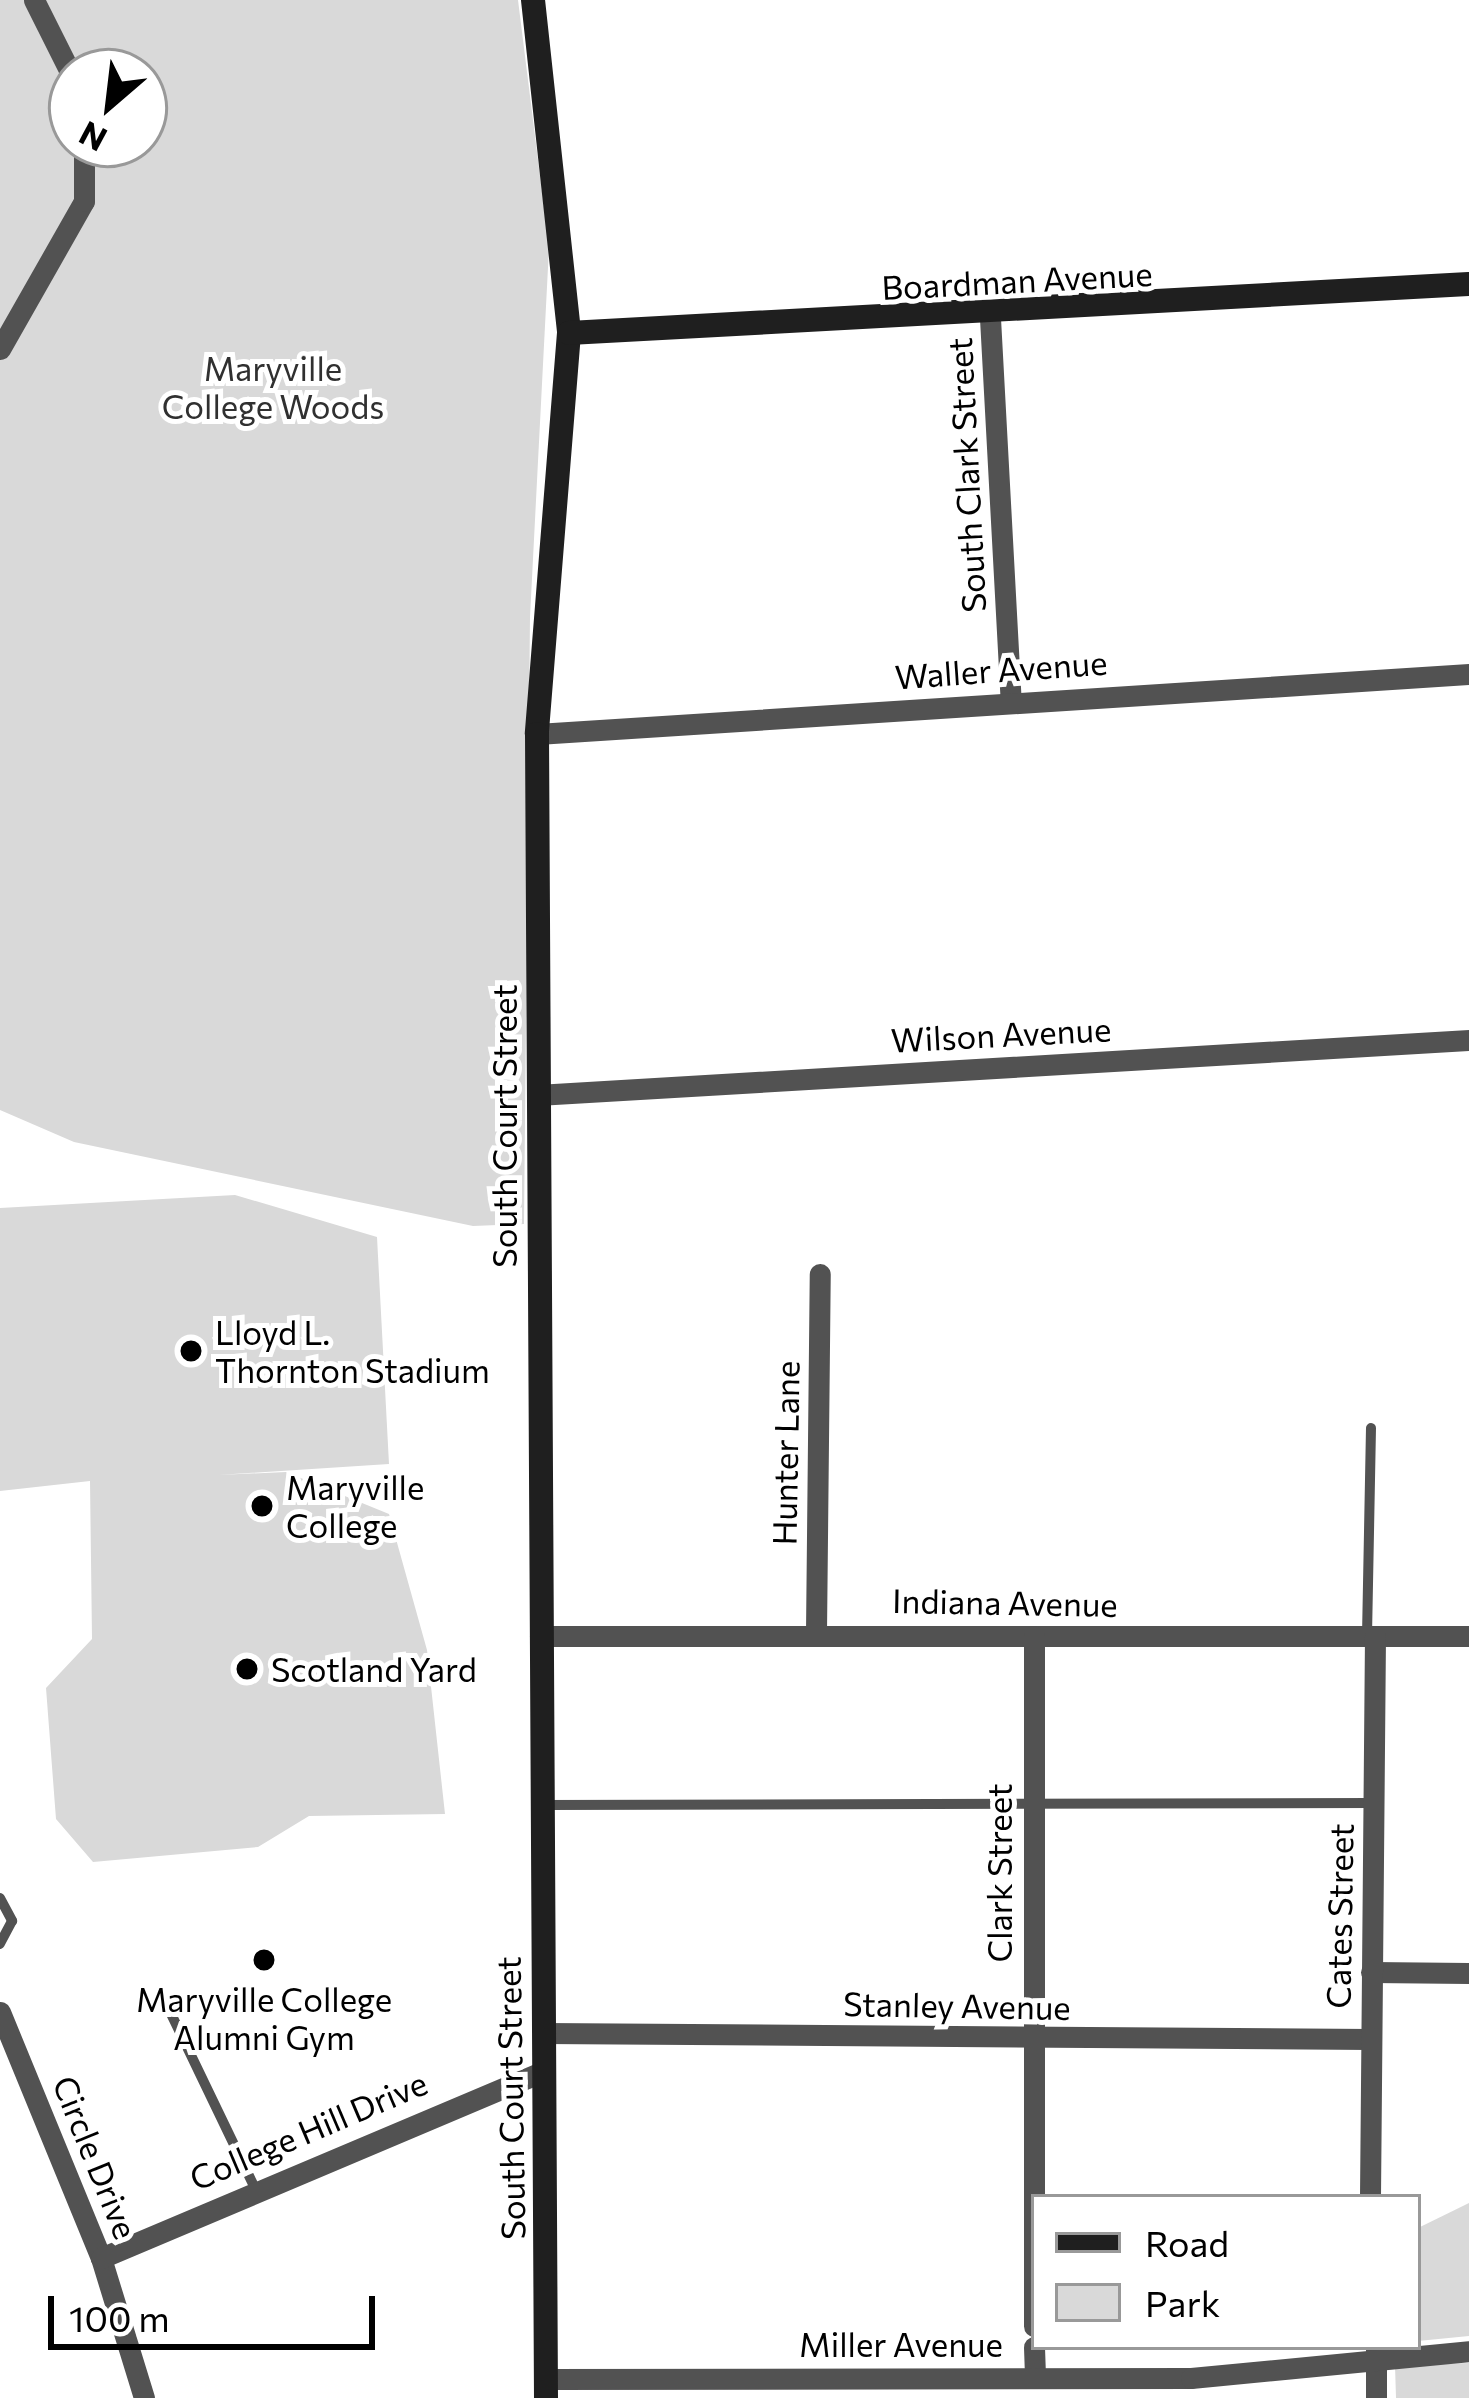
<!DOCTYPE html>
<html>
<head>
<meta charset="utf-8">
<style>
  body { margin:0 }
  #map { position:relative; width:1469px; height:2398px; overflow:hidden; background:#fff; font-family:Commissioner,sans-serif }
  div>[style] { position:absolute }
  .green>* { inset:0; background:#d9d9d9 }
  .lane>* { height:10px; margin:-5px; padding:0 5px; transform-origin:5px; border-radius:5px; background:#525252 }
  .street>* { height:21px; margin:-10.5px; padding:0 10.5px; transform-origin:10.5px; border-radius:10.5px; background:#525252 }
  .secondary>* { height:24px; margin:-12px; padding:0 12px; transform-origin:12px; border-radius:12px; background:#1f1f1f }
  .dots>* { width:33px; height:33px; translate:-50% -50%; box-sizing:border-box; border:6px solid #fff; border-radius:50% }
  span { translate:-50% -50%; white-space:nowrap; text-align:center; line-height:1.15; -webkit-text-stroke:10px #fff; paint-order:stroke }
  .street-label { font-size:33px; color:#000 }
  .park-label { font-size:33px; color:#303030 }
  .poi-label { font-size:33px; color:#000 }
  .left { translate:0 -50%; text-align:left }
  .legend { position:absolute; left:1031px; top:2194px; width:390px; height:156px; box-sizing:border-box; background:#fff; border:3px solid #999; margin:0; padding:15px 21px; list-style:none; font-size:36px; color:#000 }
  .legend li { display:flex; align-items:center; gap:24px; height:60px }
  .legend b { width:60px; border:3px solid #999 }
  .north { position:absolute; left:48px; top:48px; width:120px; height:120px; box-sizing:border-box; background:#fff; border:3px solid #999; border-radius:50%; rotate:208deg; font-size:33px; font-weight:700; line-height:48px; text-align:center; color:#000 }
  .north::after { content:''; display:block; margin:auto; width:42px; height:54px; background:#000; clip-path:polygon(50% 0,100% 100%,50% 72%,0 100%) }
  .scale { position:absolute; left:48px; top:2296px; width:327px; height:54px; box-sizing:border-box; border:6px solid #000; border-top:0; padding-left:15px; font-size:36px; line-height:42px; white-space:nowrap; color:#000; -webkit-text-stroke:9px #fff; paint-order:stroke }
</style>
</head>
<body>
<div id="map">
  <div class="green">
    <i style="clip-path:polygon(evenodd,0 0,518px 0,549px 248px,530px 617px,524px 1224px,473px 1226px,74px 1142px,0 1110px,0 0,72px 72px,144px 72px,144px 144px,72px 144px,72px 72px)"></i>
    <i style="clip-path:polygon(235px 1195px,377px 1237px,389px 1464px,218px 1475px,286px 1472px,389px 1514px,427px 1650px,445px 1814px,309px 1816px,258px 1847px,93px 1862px,56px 1819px,46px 1688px,92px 1639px,90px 1481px,0 1491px,0 1208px)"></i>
    <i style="clip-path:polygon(1469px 2203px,1469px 2336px,1418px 2341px,1418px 2228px)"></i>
    <i style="clip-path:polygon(1469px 2363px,1469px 2398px,1396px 2398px,1395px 2365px)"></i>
  </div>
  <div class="lane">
    <i style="left:1367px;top:1636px;width:208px;rotate:-88.9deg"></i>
    <i style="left:544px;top:1805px;width:829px;rotate:-0.14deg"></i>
    <i style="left:0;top:1898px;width:26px;rotate:62deg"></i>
    <i style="left:12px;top:1921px;width:26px;rotate:118deg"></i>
    <i style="left:162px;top:1995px;width:212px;rotate:64.3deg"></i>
  </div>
  <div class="street">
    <i style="left:34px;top:0;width:85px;rotate:63.4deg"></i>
    <i style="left:990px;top:318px;width:383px;rotate:86.9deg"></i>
    <i style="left:0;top:349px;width:170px;rotate:-60.4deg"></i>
    <i style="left:84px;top:201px;width:57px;rotate:-90deg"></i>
    <i style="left:537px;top:734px;width:934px;rotate:-3.68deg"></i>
    <i style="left:537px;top:1095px;width:934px;rotate:-3.38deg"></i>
    <i style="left:816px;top:1632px;width:358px;rotate:-89.4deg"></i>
    <i style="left:540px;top:1636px;width:929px"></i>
    <i style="left:1371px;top:1972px;width:98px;rotate:0.6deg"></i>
    <i style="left:0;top:2012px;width:266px;rotate:67.7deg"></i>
    <i style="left:101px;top:2258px;width:146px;rotate:72.9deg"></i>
    <i style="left:543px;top:2033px;width:827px;rotate:0.42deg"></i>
    <i style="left:1370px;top:2197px;width:561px;rotate:-89.49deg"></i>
    <i style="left:101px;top:2258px;width:481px;rotate:-22.9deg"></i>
    <i style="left:1034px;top:2326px;width:690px;rotate:-90deg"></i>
    <i style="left:1034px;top:2347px;width:29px;rotate:88deg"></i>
    <i style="left:1376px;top:2347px;width:51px;rotate:90deg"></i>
    <i style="left:547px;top:2379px;width:644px;rotate:-0.09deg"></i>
    <i style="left:1191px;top:2378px;width:279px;rotate:-5.5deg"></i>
  </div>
  <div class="secondary">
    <i style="left:533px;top:0;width:335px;rotate:83.8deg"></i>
    <i style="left:569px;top:333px;width:402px;rotate:94.6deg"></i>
    <i style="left:537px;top:734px;width:1664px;rotate:89.69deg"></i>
    <i style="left:569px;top:333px;width:901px;rotate:-3.12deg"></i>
  </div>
  <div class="dots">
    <i style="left:191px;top:1351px;background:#000"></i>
    <i style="left:262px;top:1506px;background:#000"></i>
    <i style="left:247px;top:1669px;background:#000"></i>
    <i style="left:264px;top:1960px;background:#000"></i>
  </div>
  <div class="street-label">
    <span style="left:1017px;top:280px;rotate:-3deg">Boardman Avenue</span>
    <span style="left:966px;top:475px;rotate:-93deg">South Clark Street</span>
    <span style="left:1001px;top:669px;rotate:-4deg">Waller Avenue</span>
    <span style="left:1001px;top:1034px;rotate:-3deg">Wilson Avenue</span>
    <span style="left:504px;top:1126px;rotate:-90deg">South Court Street</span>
    <span style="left:785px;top:1453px;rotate:-89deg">Hunter Lane</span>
    <span style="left:1005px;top:1602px;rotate:1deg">Indiana Avenue</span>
    <span style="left:999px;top:1873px;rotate:-90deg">Clark Street</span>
    <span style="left:1339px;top:1916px;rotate:-89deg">Cates Street</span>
    <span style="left:957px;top:2005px;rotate:1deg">Stanley Avenue</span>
    <span style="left:510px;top:2098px;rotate:-91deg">South Court Street</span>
    <span style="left:308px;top:2130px;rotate:-23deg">College Hill Drive</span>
    <span style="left:96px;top:2157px;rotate:68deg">Circle Drive</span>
    <span style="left:901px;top:2344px">Miller Avenue</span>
  </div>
  <div class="park-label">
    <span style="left:273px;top:387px">Maryville<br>College Woods</span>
  </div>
  <div class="poi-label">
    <span class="left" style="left:215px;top:1351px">Lloyd L.<br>Thornton Stadium</span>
    <span class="left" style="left:286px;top:1506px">Maryville<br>College</span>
    <span class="left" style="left:271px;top:1669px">Scotland Yard</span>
    <span style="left:264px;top:2018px">Maryville College<br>Alumni Gym</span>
  </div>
  <ul class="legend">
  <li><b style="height:15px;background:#1f1f1f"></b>Road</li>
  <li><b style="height:33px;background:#d9d9d9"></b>Park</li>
  </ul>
  <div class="north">N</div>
  <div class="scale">100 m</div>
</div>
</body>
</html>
